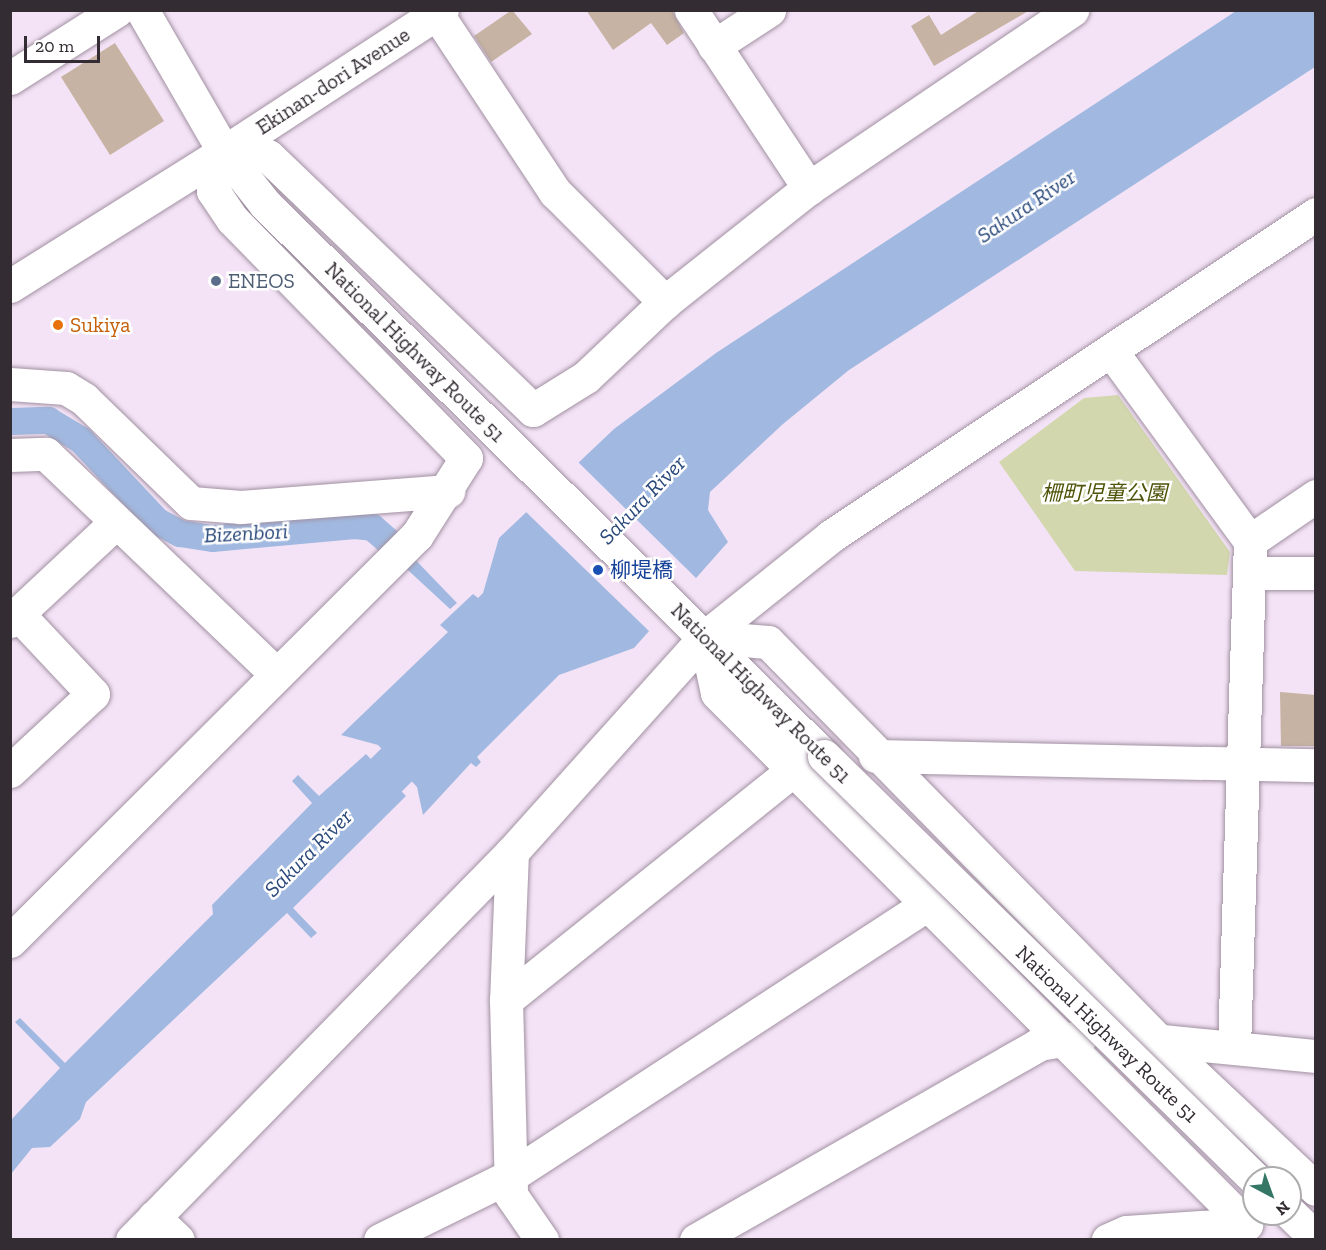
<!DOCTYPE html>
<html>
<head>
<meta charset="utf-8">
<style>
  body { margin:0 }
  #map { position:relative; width:1326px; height:1250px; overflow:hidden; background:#f4e3f6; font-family:"Zilla Slab","Noto Sans JP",serif }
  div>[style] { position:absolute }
  .green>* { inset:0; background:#d2d7ae }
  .water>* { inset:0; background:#a1b9e0 }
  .pier>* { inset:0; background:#f4e3f6 }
  .canal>* { height:27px; margin:-13.5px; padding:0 13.5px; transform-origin:13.5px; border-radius:13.5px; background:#a1b9e0 }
  .river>* { height:45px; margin:-22.5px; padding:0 22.5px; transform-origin:22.5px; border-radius:22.5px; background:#a1b9e0 }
  .building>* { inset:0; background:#c6b3a3 }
  .roads { filter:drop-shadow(0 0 2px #a191a2) drop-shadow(0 0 2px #a191a2) }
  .minor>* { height:33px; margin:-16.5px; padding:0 16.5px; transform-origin:16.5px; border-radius:16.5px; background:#fff }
  .highway>* { height:33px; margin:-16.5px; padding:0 16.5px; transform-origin:16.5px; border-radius:16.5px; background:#fff }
  .bridges { filter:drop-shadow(0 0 2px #a191a2) drop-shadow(0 0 2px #a191a2) }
  .highway-bridge>* { height:33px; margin:-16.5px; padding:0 16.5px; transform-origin:16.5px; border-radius:16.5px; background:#fff }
  .dots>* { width:16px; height:16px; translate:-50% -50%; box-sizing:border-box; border:3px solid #fff; border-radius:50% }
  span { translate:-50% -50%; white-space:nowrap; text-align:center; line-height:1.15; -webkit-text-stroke:5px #fff; paint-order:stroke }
  .street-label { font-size:21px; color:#332c33 }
  .service-label { font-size:21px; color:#4e5e75 }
  .left { translate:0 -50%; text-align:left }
  .food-label { font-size:21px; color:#c56008 }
  .park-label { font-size:21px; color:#4f5307; font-style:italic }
  .transit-label { font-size:21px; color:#164399 }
  .water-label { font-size:22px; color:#2a497b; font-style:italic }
  .frame { position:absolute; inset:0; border:12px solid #332c33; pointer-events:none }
  .north { position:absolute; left:1242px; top:1166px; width:60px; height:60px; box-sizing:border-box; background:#fff; border:2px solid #adabad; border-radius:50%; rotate:139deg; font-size:16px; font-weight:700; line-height:24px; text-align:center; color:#332c33 }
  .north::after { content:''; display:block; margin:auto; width:21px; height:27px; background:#357767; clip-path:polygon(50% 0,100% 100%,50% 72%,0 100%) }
  .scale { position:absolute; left:24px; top:36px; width:76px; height:27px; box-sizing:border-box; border:3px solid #332c33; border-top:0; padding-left:8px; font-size:18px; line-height:21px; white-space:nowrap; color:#332c33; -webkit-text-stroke:4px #fff; paint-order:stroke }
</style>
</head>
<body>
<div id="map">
  <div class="green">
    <i style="clip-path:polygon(1118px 395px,1230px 552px,1227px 575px,1075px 571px,999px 462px,1084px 398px)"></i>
  </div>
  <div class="water">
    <i style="clip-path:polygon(1236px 11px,1315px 11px,1315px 67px,849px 370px,783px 424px,710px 492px,708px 510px,728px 542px,634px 648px,559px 675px,477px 757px,481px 762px,476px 767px,471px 763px,423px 815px,417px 787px,378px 745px,341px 735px,448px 632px,440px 625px,473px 594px,478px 598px,483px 593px,499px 538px,614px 429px,716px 353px)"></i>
    <i style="clip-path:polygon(50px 411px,47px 428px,11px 430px,11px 413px)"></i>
    <i style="clip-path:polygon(356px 516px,378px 521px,457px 603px,450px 609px,369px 534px,353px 533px)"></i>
    <i style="clip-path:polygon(366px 754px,406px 796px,293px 908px,317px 933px,311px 938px,287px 913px,86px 1102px,80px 1119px,50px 1147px,32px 1148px,11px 1174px,11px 1120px,60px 1068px,15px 1022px,20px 1018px,65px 1063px,213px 914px,212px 905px,312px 803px,292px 781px,298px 775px,319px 796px)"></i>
  </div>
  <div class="pier">
    <i style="clip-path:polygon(576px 460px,698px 580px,651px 633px,524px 510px)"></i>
  </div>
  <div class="canal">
    <i style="left:10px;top:421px;width:38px;rotate:-2deg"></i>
    <i style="left:48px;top:420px;width:37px;rotate:31deg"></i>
    <i style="left:80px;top:439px;width:112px;rotate:46.8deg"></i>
    <i style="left:157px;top:521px;width:26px;rotate:28deg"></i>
    <i style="left:180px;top:533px;width:32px;rotate:9deg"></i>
    <i style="left:212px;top:538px;width:143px;rotate:-5.2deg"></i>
    <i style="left:354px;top:525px;width:18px;rotate:6deg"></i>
    <i style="left:372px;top:527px;width:20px;rotate:41deg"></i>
  </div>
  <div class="river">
    <i style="left:342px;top:818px;width:138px;rotate:-44.7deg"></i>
  </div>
  <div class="building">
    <i style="clip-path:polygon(512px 10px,532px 34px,491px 62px,474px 36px)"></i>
    <i style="clip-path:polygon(586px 10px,672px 10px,684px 33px,667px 45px,651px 23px,613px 50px)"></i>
    <i style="clip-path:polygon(980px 10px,1030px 10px,934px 66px,911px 26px,929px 15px,941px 35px)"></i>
    <i style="clip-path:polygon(115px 43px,164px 121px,110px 155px,61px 77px)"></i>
    <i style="clip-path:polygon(1280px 692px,1316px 695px,1316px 746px,1281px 746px)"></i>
  </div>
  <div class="roads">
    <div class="minor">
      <i style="left:142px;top:10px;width:164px;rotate:60deg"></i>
      <i style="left:691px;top:10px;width:214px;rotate:56.5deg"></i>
      <i style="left:437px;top:14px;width:214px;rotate:56.5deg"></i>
      <i style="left:555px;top:192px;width:156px;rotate:45deg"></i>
      <i style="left:714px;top:46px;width:66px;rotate:-33.2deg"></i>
      <i style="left:10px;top:78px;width:127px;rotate:-32.4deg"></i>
      <i style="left:224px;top:152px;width:44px;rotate:5.2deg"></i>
      <i style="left:268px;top:156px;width:367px;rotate:43.8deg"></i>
      <i style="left:533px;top:410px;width:62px;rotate:-31.9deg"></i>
      <i style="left:586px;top:377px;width:109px;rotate:-43.5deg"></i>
      <i style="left:665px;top:302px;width:184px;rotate:-38.4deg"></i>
      <i style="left:809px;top:188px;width:318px;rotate:-34.1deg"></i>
      <i style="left:224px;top:152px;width:260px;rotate:-33.1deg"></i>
      <i style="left:1112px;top:352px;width:234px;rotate:53.9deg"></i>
      <i style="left:1250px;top:541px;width:506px;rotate:91.81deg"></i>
      <i style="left:10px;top:384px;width:56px;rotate:4.1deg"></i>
      <i style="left:66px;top:388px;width:21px;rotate:31deg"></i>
      <i style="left:84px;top:399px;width:149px;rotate:44.2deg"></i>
      <i style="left:191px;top:503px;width:50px;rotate:4.6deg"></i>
      <i style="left:241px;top:507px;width:208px;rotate:-4.4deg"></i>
      <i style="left:10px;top:455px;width:36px;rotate:-2deg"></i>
      <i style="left:46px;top:454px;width:318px;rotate:43.7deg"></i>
      <i style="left:1250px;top:541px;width:80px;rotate:-34.3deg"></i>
      <i style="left:1251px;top:573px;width:65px"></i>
      <i style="left:10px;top:621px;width:142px;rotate:-43deg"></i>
      <i style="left:705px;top:637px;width:57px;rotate:77.9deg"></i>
      <i style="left:717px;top:693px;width:750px;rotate:45.11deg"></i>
      <i style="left:1246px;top:1224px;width:120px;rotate:176.2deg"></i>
      <i style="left:1126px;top:1232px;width:20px;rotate:156deg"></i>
      <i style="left:705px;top:637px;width:63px;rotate:4.5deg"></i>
      <i style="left:768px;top:642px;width:559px;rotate:45.58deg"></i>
      <i style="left:1159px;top:1041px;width:216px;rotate:43.3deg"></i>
      <i style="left:875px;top:756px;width:441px;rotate:1.2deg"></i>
      <i style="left:10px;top:771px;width:113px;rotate:-42.9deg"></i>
      <i style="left:93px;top:694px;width:110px;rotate:-133.2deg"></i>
      <i style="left:512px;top:852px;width:148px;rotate:92.3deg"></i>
      <i style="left:506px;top:1000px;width:195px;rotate:88.5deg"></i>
      <i style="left:511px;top:1195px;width:55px;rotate:55.4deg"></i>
      <i style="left:10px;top:941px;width:575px;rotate:-44.93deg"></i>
      <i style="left:417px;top:535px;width:91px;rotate:-57.5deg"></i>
      <i style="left:466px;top:458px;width:334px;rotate:-134.4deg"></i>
      <i style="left:232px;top:219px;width:34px;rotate:-124deg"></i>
      <i style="left:213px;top:191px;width:41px;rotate:-74.2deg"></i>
      <i style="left:506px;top:1000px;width:366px;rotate:-38.7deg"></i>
      <i style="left:1152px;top:1040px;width:165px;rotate:5.6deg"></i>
      <i style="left:154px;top:1217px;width:33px;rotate:44deg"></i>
      <i style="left:132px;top:1240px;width:543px;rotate:-45.6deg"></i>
      <i style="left:512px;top:852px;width:289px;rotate:-48.1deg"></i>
      <i style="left:705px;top:637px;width:161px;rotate:-38.7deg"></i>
      <i style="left:831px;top:536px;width:582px;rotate:-33.58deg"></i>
      <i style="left:380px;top:1240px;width:147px;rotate:-26.2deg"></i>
      <i style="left:512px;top:1175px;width:496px;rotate:-33.1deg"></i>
      <i style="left:696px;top:1240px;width:395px;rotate:-29.7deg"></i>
      <i style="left:1039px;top:1044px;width:42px;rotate:-9.7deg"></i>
    </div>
    <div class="highway">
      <i style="left:10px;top:286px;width:252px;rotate:-32.1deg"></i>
      <i style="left:224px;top:152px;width:66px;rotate:51.7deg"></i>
      <i style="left:265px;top:204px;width:786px;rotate:44.64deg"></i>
      <i style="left:1290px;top:1213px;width:36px;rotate:44deg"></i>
    </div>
  </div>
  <div class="bridges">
    <div class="highway-bridge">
      <i style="left:824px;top:756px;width:602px;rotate:44.46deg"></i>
    </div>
  </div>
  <div class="dots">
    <i style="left:216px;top:281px;background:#5c6f8a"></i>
    <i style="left:58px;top:325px;background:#e8710a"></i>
    <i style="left:598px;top:570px;background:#1a4fb4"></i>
  </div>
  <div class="street-label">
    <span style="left:333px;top:81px;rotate:-33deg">Ekinan-dori Avenue</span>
    <span style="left:415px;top:352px;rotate:45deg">National Highway Route 51</span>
    <span style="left:761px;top:693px;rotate:45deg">National Highway Route 51</span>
    <span style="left:1107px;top:1034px;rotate:44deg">National Highway Route 51</span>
  </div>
  <div class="service-label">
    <span class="left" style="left:228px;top:281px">ENEOS</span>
  </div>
  <div class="food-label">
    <span class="left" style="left:70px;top:325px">Sukiya</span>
  </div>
  <div class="park-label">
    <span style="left:1104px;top:493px">柵町児童公園</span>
  </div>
  <div class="transit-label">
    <span class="left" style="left:610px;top:570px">柳堤橋</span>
  </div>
  <div class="water-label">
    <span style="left:1026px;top:206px;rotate:-34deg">Sakura River</span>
    <span style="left:642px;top:500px;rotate:-46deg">Sakura River</span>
    <span style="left:246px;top:533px;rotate:-3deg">Bizenbori</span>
    <span style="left:308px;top:853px;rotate:-45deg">Sakura River</span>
  </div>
  <div class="frame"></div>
  <div class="north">N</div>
  <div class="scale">20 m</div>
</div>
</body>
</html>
